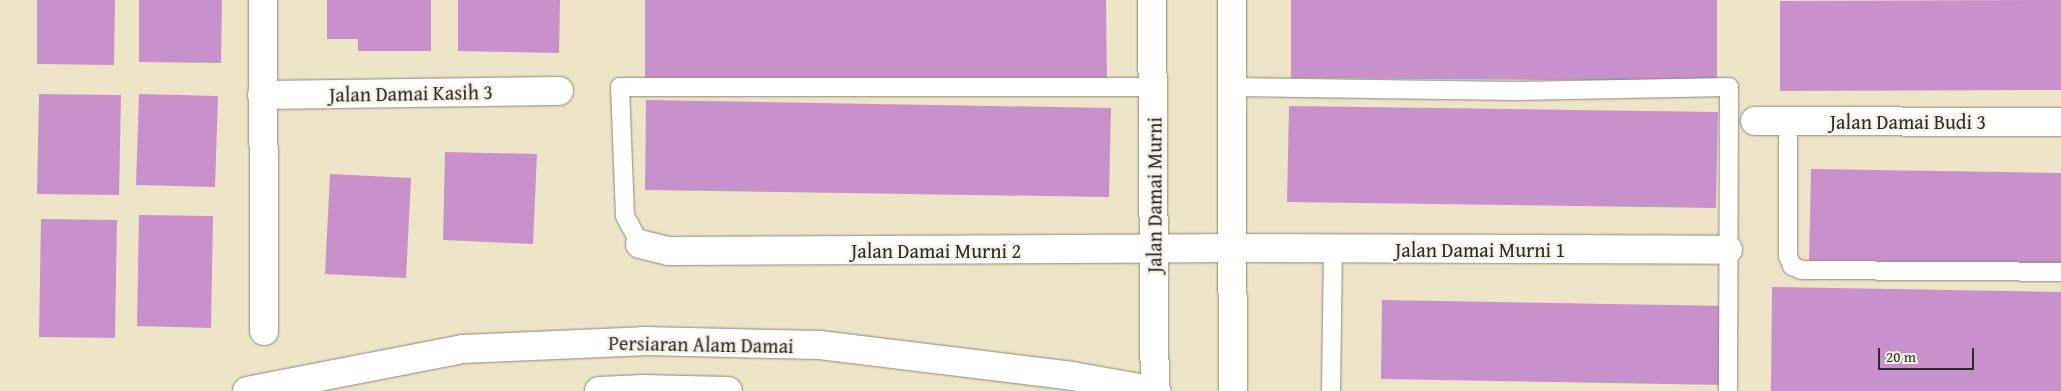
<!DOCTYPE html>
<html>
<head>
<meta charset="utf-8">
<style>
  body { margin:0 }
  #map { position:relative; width:2061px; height:391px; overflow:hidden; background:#eee5c9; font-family:"Gentium Book Plus",serif }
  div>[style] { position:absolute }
  .building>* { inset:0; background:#c991cc }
  .roads { filter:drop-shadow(0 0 1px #8c887a) drop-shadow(0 0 1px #8c887a) }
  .service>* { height:18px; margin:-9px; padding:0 9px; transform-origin:9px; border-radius:9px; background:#fff }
  .minor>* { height:28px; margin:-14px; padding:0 14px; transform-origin:14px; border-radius:14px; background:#fff }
  .tertiary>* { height:28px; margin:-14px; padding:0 14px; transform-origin:14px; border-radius:14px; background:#fff }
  span { translate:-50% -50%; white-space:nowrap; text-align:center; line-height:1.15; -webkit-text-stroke:5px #f7f3e8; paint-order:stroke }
  .street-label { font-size:20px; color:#2b2b2b }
  .scale { position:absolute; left:1878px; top:348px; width:96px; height:22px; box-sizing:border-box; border:2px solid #2b2b2b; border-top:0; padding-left:6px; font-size:15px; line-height:18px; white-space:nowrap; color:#2b2b2b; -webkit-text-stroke:4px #f7f3e8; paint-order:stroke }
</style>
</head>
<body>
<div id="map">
  <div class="building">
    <i style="clip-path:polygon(37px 0,115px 0,114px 65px,37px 64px)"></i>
    <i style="clip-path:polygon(139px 0,222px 0,221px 63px,139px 62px)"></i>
    <i style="clip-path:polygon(327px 0,431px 0,431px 51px,358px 51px,358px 39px,327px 39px)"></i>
    <i style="clip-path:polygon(458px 0,560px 0,559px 53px,458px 51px)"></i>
    <i style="clip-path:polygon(645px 0,1106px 0,1107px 81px,645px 82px)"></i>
    <i style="clip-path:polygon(1291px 0,1717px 0,1717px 81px,1291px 78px)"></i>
    <i style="clip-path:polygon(2061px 0,2061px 90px,1780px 91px,1780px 1px)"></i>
    <i style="clip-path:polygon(39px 94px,121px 95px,119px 195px,37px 194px)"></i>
    <i style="clip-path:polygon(139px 94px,218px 96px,215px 187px,136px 185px)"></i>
    <i style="clip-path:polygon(646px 100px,1111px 108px,1109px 197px,645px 190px)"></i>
    <i style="clip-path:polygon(1289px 106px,1718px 112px,1716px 208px,1287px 202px)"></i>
    <i style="clip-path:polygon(445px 152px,537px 154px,533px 244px,443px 240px)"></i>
    <i style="clip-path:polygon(1811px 169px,2061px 173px,2061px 266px,1809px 263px)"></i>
    <i style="clip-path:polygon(330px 174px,411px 178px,406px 278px,325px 274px)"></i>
    <i style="clip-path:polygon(139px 215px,213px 216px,211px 328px,137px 326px)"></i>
    <i style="clip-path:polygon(41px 219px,117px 220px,115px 338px,39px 337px)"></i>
    <i style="clip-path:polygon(1772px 287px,2061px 292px,2061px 391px,1771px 391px)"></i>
    <i style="clip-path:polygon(1382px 300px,1726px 306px,1725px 385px,1381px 379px)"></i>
  </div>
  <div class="roads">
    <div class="service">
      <i style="left:1232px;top:87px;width:284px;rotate:0.8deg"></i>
      <i style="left:1516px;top:91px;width:213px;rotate:-1.1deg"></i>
      <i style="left:1729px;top:87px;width:304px;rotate:90.2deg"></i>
      <i style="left:1788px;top:121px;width:135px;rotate:90deg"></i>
      <i style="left:1788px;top:256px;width:11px;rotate:68deg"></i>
      <i style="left:1792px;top:266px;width:11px;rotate:22deg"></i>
      <i style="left:1802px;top:270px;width:259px;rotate:0.4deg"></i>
      <i style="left:640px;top:244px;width:32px;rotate:-118deg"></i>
      <i style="left:625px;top:216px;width:129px;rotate:-92.2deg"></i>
      <i style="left:620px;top:87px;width:532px"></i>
      <i style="left:1331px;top:391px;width:142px;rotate:-89.2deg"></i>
    </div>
    <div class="minor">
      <i style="left:263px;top:0;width:331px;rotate:89.8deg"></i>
      <i style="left:1152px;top:0;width:391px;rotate:89.6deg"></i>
      <i style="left:1232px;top:0;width:391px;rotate:89.9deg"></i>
      <i style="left:262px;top:95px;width:297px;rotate:-0.8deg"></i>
      <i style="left:1755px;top:121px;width:306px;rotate:0.2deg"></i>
      <i style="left:640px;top:244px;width:30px;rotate:14deg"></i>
      <i style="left:669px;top:251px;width:564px;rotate:-0.3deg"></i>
      <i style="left:1233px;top:248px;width:495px;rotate:0.2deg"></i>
    </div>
    <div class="tertiary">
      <i style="left:247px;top:391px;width:220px;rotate:-11deg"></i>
      <i style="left:463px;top:349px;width:180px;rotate:-2.5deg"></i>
      <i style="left:643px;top:341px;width:177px;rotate:1.3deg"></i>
      <i style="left:820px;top:345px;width:254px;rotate:7deg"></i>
      <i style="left:1072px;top:376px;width:86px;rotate:10deg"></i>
      <i style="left:599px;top:391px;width:44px;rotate:-2.6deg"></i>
      <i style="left:643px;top:389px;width:85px;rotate:1.3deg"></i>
    </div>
  </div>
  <div class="street-label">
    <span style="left:411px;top:93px;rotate:-1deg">Jalan Damai Kasih 3</span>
    <span style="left:1908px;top:121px">Jalan Damai Budi 3</span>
    <span style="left:1154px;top:195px;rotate:-90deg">Jalan Damai Murni</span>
    <span style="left:1480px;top:249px">Jalan Damai Murni 1</span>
    <span style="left:936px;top:250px">Jalan Damai Murni 2</span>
    <span style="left:701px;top:344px;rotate:1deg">Persiaran Alam Damai</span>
  </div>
  <div class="scale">20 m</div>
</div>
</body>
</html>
